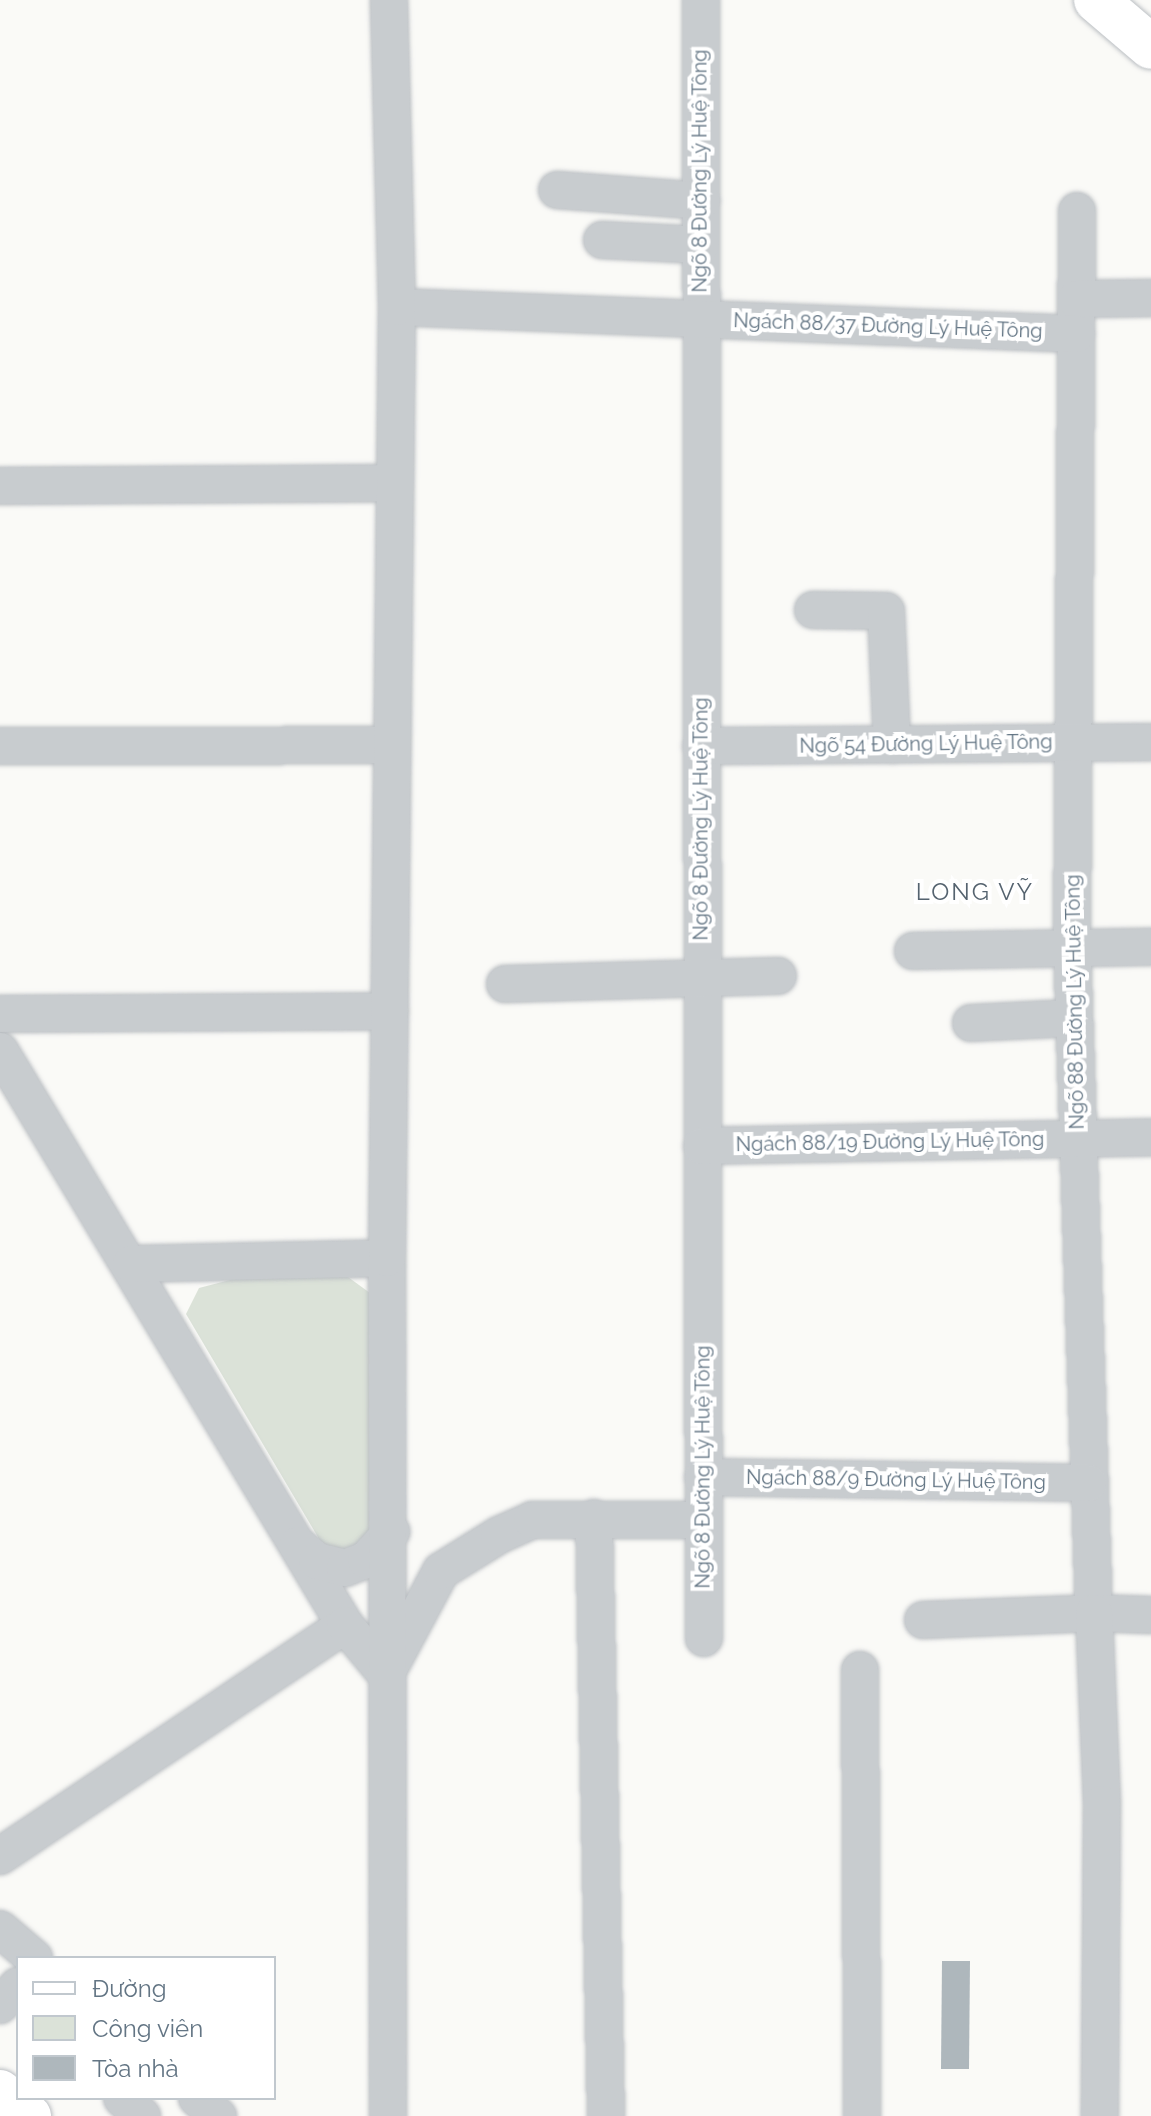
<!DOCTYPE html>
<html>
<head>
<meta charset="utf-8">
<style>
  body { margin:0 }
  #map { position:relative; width:1151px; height:2116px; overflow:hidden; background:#fafaf7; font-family:Raleway,sans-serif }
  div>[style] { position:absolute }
  .green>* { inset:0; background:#dbe2d8 }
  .building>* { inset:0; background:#aeb7bc }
  .roads { filter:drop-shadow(0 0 2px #bbbfc3) drop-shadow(0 0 2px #bbbfc3) }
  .minor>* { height:36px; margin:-18px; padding:0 18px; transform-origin:18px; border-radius:18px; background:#c8cccf }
  .major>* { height:44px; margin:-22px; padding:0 22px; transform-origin:22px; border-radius:22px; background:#fff }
  .highway>* { height:44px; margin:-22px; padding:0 22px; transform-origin:22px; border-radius:22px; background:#fff }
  span { translate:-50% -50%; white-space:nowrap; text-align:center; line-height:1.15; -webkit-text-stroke:8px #fff; paint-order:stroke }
  .street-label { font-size:20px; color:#637584 }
  .quarter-label { font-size:24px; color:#55636f; letter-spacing:2px }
  .legend { position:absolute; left:16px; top:1956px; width:260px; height:144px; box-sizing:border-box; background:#fff; border:2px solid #c1c8ce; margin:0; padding:10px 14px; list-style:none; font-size:24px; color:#637584 }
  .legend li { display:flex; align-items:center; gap:16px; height:40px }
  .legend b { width:40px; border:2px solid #c1c8ce }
</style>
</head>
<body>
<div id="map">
  <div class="green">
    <i style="clip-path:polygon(249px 1275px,348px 1277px,370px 1293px,371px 1535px,345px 1557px,322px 1544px,186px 1314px,199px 1288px)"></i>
  </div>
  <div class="building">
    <i style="clip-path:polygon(942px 1961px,970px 1961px,969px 2069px,941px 2069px)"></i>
  </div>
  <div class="roads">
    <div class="minor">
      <i style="left:701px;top:0;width:1638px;rotate:89.9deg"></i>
      <i style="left:557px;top:190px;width:145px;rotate:4.3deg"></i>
      <i style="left:1077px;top:211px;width:734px;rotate:90.39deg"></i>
      <i style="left:1072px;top:945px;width:668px;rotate:88.11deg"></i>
      <i style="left:1094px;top:1613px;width:57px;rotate:2deg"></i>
      <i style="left:602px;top:240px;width:99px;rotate:2.9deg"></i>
      <i style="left:1076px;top:299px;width:75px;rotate:-0.8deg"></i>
      <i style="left:397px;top:307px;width:680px;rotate:2.28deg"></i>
      <i style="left:0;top:486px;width:394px;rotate:-0.4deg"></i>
      <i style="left:813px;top:610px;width:73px;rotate:0.8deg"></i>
      <i style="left:886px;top:611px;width:134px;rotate:87.4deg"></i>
      <i style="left:0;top:746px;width:390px;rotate:-0.1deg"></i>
      <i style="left:701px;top:746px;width:450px;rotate:-0.5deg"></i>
      <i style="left:913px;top:951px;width:238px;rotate:-1deg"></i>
      <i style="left:505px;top:984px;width:273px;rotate:-1.7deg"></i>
      <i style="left:0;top:1014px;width:390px;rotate:-0.4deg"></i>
      <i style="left:971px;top:1023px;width:103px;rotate:-2.8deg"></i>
      <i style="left:0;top:1051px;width:670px;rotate:58.99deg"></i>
      <i style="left:702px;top:1146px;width:449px;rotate:-1.1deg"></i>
      <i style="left:131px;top:1264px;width:256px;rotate:-1.3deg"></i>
      <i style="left:703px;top:1477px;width:385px;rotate:0.9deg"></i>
      <i style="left:594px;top:1518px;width:598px;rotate:88.85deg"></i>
      <i style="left:298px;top:1545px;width:25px;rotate:40deg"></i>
      <i style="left:317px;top:1561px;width:29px;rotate:14deg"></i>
      <i style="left:345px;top:1568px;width:22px;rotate:-21deg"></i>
      <i style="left:366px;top:1560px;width:38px;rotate:-48deg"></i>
      <i style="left:923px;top:1620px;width:171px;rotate:-2.3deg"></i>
      <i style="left:1094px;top:1613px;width:191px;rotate:87.6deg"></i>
      <i style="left:1102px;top:1804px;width:312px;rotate:90.4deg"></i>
      <i style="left:860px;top:1670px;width:446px;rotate:89.7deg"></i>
      <i style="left:0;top:1856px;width:415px;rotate:-33.8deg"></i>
      <i style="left:345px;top:1625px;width:64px;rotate:50.1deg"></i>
      <i style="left:386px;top:1674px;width:117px;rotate:-61.9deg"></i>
      <i style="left:441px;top:1571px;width:68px;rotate:-31.8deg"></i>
      <i style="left:499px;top:1535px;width:36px;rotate:-24deg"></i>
      <i style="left:532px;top:1520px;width:171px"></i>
      <i style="left:0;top:1929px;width:45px;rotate:40.5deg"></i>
      <i style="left:0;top:2005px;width:26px;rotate:-47deg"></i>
      <i style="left:122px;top:2098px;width:27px;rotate:42deg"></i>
      <i style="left:197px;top:2098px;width:28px;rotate:41deg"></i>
      <i style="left:388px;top:2116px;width:858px;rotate:-90.07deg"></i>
      <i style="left:387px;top:1258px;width:951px;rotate:-89.4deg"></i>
      <i style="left:397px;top:307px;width:307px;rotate:-91.5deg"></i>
    </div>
    <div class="major">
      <i style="left:1096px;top:0;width:72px;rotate:40.5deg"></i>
    </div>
    <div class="highway">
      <i style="left:0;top:2092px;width:38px;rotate:40deg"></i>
    </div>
  </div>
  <div class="street-label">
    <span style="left:700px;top:171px;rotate:-90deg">Ngõ 8 Đường Lý Huệ Tông</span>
    <span style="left:888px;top:326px;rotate:2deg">Ngách 88/37 Đường Lý Huệ Tông</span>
    <span style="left:926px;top:744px;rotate:-1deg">Ngõ 54 Đường Lý Huệ Tông</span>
    <span style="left:701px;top:819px;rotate:-90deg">Ngõ 8 Đường Lý Huệ Tông</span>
    <span style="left:1075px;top:1002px;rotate:-91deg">Ngõ 88 Đường Lý Huệ Tông</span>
    <span style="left:890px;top:1142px;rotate:-1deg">Ngách 88/19 Đường Lý Huệ Tông</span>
    <span style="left:703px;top:1467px;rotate:-90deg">Ngõ 8 Đường Lý Huệ Tông</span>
    <span style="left:896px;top:1480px;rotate:1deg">Ngách 88/9 Đường Lý Huệ Tông</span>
  </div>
  <div class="quarter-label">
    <span style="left:975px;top:892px">LONG VỸ</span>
  </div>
  <ul class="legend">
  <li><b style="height:10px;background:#fff"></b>Đường</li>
  <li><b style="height:22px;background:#dbe2d8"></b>Công viên</li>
  <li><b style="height:22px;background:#aeb7bc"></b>Tòa nhà</li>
  </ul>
</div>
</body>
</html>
